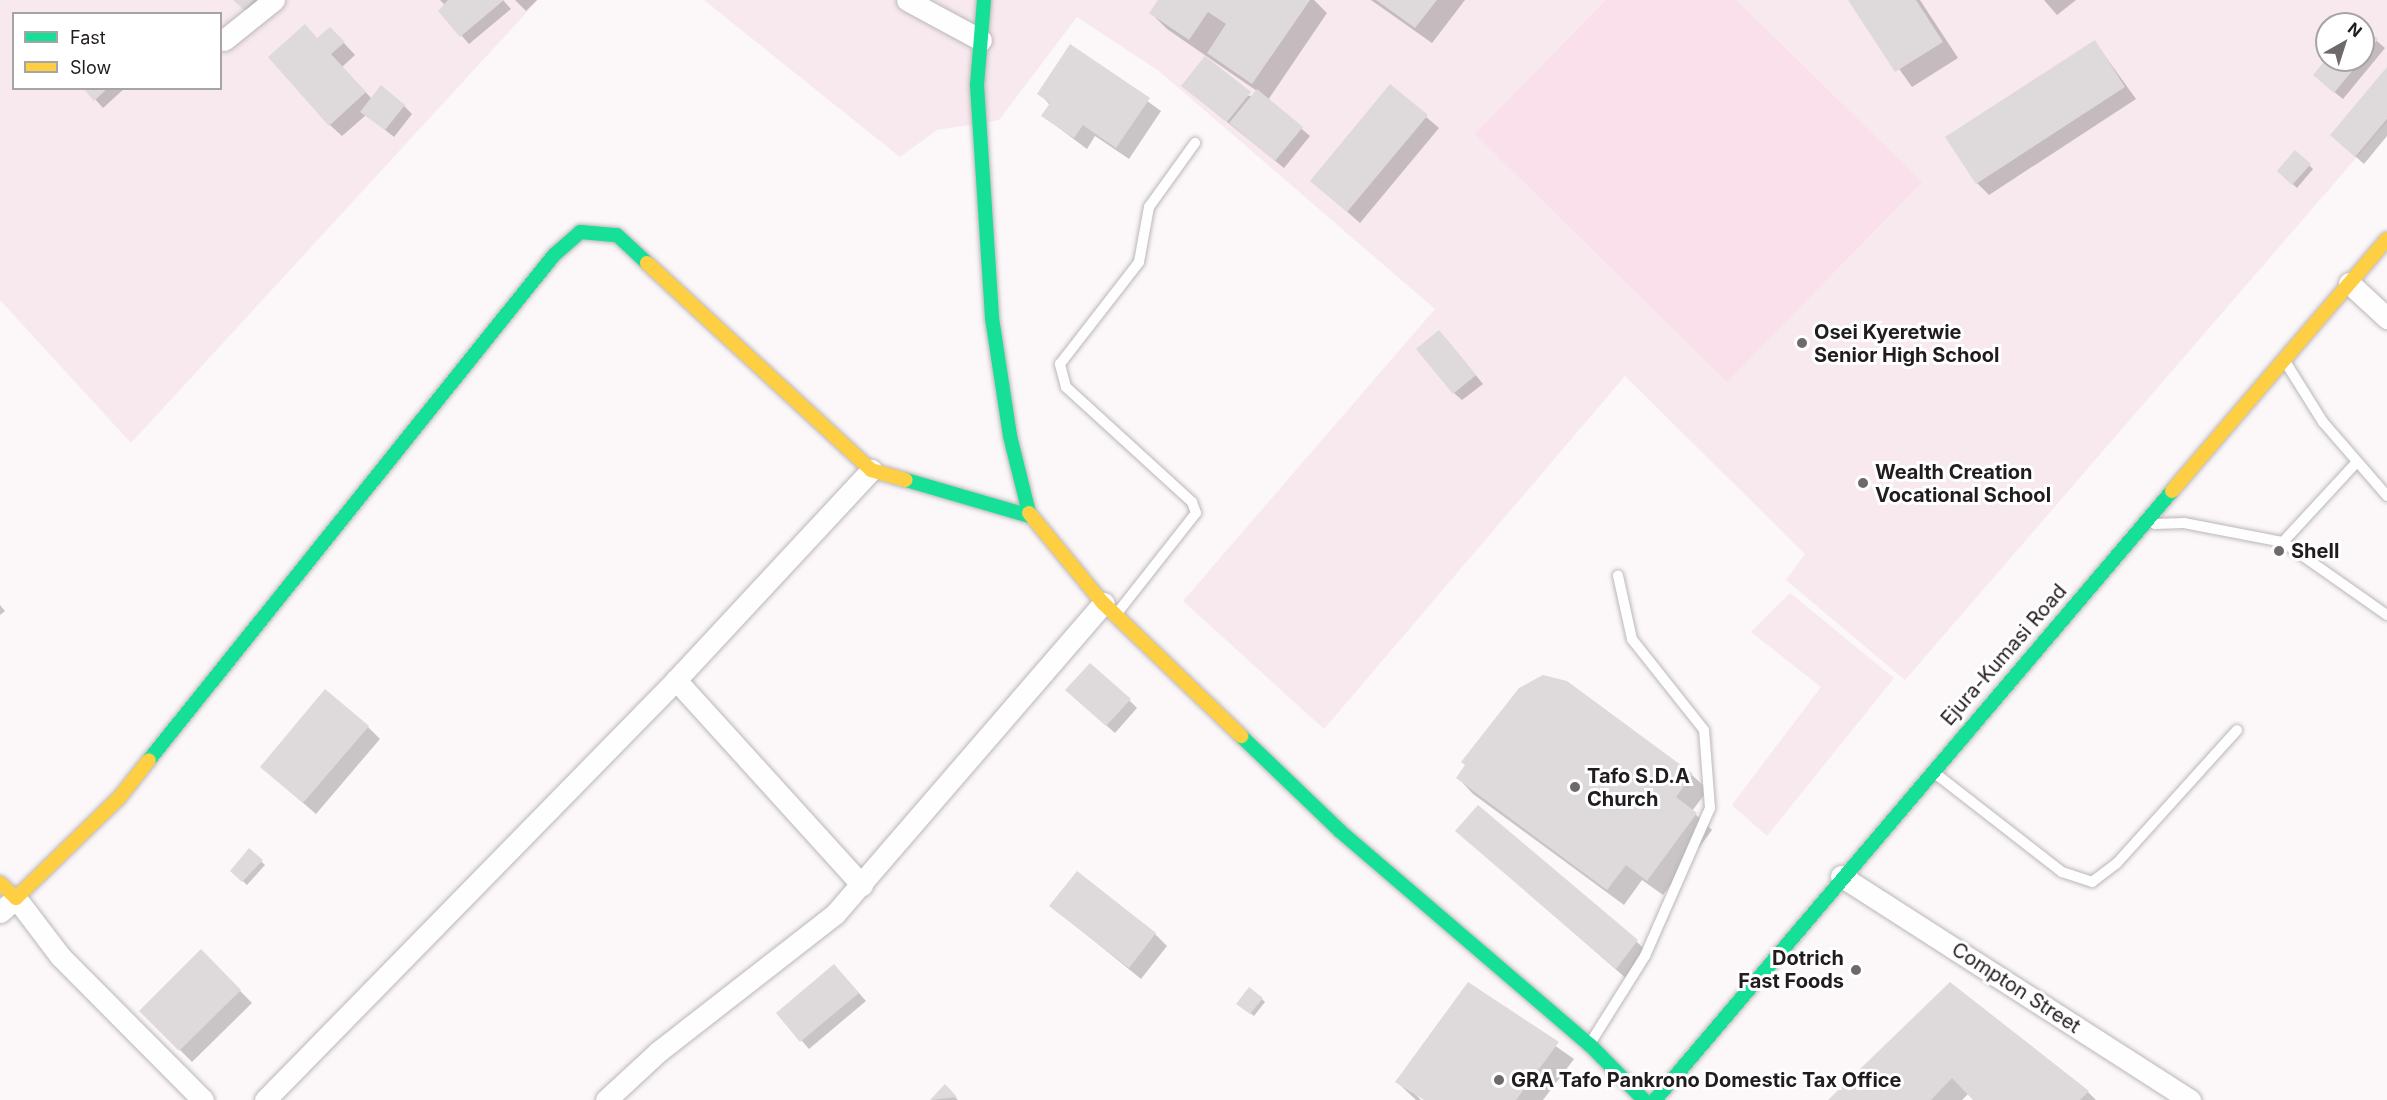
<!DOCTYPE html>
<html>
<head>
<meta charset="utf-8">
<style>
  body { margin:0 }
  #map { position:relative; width:2387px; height:1100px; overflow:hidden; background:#fcf7f9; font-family:Inter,sans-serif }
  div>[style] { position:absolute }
  .built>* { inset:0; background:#f7e9ee }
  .green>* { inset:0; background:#f9e0ea }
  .shadow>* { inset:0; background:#0003 }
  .building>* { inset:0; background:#ded9db }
  .roads { filter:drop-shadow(0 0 2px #bbb7b8) drop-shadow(0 0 2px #bbb7b8) }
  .lane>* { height:10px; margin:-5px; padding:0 5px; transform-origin:5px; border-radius:5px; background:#fffefe }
  .street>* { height:21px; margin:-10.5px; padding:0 10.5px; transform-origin:10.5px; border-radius:10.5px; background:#fffefe }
  .fast>* { height:14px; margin:-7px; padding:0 7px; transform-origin:7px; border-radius:7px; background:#16e098 }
  .slow>* { height:14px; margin:-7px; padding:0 7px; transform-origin:7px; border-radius:7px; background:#ffcf43 }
  .dots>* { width:16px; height:16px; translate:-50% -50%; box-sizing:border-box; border:3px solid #fff; border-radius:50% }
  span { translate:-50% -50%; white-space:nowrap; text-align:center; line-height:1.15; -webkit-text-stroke:6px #fff; paint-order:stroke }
  .poi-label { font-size:20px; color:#211c1e; font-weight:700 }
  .left { translate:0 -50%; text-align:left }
  .right { translate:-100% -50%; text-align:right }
  .street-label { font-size:20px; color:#211c1e }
  .legend { position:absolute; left:12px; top:12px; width:210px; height:78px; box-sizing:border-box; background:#fff; border:2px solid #a6a4a5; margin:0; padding:8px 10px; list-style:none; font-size:18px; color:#211c1e }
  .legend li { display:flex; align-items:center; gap:12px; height:30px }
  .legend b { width:30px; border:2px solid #a6a4a5 }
  .north { position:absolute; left:2315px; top:12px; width:60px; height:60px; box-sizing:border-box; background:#fff; border:2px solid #a6a4a5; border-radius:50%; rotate:39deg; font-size:16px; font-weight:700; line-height:24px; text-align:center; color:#211c1e }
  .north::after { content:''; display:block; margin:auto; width:21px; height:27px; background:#6e696b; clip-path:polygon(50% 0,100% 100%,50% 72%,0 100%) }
</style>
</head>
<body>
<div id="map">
  <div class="built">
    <i style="clip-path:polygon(evenodd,0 0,538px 0,131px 443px,0 300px,0 0,14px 14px,220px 14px,220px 88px,14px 88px,14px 14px)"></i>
    <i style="clip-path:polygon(evenodd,704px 0,2387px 0,2387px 122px,1905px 680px,1786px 580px,1805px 554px,1625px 376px,1324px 729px,1183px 601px,1435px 309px,1159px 71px,1077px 17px,999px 120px,937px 130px,900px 157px,704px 0,2327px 24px,2363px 24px,2363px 60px,2327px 60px,2327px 24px)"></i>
    <i style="clip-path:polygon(1790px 593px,1894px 678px,1767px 836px,1732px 805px,1821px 687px,1751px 632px)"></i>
  </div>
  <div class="green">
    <i style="clip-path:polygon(1606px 0,1736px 0,1922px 182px,1727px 382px,1475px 134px)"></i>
  </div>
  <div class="shadow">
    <i style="clip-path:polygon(235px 0,260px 0,248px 13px)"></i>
    <i style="clip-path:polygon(440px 0,503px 0,511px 9px,469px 44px,440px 11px,445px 5px)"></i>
    <i style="clip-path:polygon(515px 0,537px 0,526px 11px)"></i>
    <i style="clip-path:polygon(1160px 0,1314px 0,1327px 13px,1268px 100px,1310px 136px,1284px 168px,1191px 93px,1253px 96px,1257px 91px,1167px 29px,1151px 13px)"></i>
    <i style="clip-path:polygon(1371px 0,1465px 0,1432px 43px)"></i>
    <i style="clip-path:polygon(1850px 0,1920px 0,1958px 58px,1912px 87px)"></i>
    <i style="clip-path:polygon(2044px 0,2076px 0,2057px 15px)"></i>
    <i style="clip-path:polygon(2363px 29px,2385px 48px,2343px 99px,2323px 83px,2327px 60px,2363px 60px)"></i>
    <i style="clip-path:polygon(318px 39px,342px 41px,355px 55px,342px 67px,372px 99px,404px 106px,412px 114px,394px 137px,366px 115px,342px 136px,330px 125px)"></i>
    <i style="clip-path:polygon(2095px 42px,2136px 99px,1989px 195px,1977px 183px)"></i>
    <i style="clip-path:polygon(1071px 46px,1161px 111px,1129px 159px,1095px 136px,1087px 149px,1043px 116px,1050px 105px,1039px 93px)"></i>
    <i style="clip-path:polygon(2387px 69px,2387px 136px,2364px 164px,2340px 143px)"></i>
    <i style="clip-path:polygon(1390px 86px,1439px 128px,1360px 223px,1312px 181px)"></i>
    <i style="clip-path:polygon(85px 88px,125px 88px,103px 108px)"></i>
    <i style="clip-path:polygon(2295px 152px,2313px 169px,2297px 188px,2279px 171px)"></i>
    <i style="clip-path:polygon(1447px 340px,1483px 384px,1462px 400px,1454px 393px)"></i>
    <i style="clip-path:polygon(0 605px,5px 611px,0 615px)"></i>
    <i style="clip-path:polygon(1075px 698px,1129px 700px,1137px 708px,1115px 733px)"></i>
    <i style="clip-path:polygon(368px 727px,380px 739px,316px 814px,274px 778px)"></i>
    <i style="clip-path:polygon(1466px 766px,1692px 775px,1708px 790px,1692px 811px,1712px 830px,1663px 895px,1642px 880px,1624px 905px,1473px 794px,1458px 778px)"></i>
    <i style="clip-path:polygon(1457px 831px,1637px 942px,1649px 954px,1628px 980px)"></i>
    <i style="clip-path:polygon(250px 851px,265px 865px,247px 885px,232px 871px)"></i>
    <i style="clip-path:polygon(1051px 906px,1155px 934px,1167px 946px,1141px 979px)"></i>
    <i style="clip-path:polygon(201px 951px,252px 1003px,192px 1062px,141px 1011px)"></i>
    <i style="clip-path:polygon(842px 974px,866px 1001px,809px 1049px,778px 1013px)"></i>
    <i style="clip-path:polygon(1950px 984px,2088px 1092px,2096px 1100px,1975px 1100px,1969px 1093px,1962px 1100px,1831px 1100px)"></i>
    <i style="clip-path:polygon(1469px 985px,1574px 1059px,1543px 1100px,1427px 1100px,1413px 1092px,1421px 1100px,1416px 1100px,1397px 1082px)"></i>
    <i style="clip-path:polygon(1262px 999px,1265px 1002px,1254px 1016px,1242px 1007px)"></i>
    <i style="clip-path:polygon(945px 1087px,958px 1100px,932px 1100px)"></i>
  </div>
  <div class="building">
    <i style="clip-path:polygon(233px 0,254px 0,244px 10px)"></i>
    <i style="clip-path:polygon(448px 0,504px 0,460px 37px,438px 11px)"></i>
    <i style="clip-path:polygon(1158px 0,1310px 0,1252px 84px,1207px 53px,1226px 24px,1208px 12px,1189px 40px,1149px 13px)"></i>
    <i style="clip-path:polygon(1376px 0,1437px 0,1415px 28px)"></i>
    <i style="clip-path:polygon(1848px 0,1916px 0,1943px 42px,1895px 72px)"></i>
    <i style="clip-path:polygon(305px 24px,317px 38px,330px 27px,345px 42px,331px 54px,366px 92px,329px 126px,268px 57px)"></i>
    <i style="clip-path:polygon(2363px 27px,2378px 39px,2363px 58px)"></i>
    <i style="clip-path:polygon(2095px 40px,2125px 87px,1976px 184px,1945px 137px)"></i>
    <i style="clip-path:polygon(1070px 44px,1150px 98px,1116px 148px,1083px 125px,1074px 138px,1041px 116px,1050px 103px,1037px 94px)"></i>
    <i style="clip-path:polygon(1205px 56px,1251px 92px,1227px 122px,1181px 86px)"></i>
    <i style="clip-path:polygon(2327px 58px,2361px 60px,2334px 93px,2313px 75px)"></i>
    <i style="clip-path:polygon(2387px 67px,2387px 119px,2355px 157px,2330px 135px)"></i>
    <i style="clip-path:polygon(1390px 84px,1428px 115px,1347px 212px,1310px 181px)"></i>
    <i style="clip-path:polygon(381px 85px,405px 105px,385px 130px,360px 112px)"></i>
    <i style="clip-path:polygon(83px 88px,108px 88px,94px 101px)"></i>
    <i style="clip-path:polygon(1257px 89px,1303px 127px,1275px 161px,1229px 123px)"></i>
    <i style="clip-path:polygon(2295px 150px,2311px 164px,2292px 185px,2277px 171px)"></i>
    <i style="clip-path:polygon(1439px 330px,1476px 375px,1453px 394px,1416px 349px)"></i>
    <i style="clip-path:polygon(1090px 663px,1131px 699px,1106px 726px,1065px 690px)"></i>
    <i style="clip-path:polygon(1543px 675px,1567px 681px,1693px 774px,1676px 797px,1697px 813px,1647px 881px,1626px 865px,1607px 890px,1456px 778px,1465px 765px,1461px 762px,1519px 688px)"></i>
    <i style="clip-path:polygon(325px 689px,369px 726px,303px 803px,260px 767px)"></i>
    <i style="clip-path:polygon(1478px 805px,1638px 940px,1616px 969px,1455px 831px)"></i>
    <i style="clip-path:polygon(249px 848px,263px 860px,242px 882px,230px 871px)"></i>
    <i style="clip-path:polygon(1077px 871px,1156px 933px,1129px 968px,1049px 906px)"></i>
    <i style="clip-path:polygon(201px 949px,241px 990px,179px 1051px,139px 1011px)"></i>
    <i style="clip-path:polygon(834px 964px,859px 993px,800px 1042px,776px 1013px)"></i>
    <i style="clip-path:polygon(1468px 982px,1559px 1042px,1516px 1100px,1424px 1100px,1395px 1082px)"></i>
    <i style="clip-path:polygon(1950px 982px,2089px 1091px,2080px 1100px,1973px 1100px,1952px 1078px,1931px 1100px,1828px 1100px)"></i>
    <i style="clip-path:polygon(1249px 987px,1263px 998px,1250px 1014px,1236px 1004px)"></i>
    <i style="clip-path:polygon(945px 1084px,957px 1097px,930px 1100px)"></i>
  </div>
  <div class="roads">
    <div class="lane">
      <i style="left:2286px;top:363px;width:70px;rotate:57.9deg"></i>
      <i style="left:2323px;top:422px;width:98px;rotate:49.1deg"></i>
      <i style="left:2155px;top:524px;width:29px;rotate:-2deg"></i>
      <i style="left:2184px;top:523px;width:101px;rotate:10.9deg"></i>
      <i style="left:2283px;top:542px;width:127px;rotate:35.1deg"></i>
      <i style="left:2283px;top:542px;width:106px;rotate:-47.3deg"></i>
      <i style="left:1118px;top:612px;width:126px;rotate:-51.8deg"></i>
      <i style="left:1196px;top:513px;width:12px;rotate:-110deg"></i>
      <i style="left:1192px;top:502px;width:171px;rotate:-137.6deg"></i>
      <i style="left:1066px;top:387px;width:24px;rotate:-105deg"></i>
      <i style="left:1060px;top:364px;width:129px;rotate:-52.2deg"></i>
      <i style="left:1139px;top:262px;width:56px;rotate:-79.7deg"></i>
      <i style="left:1149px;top:207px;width:79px;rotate:-54.3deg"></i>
      <i style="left:1936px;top:774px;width:160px;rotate:37.9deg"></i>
      <i style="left:2062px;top:872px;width:32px;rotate:18deg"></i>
      <i style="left:2092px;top:882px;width:31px;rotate:-37deg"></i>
      <i style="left:2117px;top:863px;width:179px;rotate:-47.9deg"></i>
      <i style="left:1591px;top:1042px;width:102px;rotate:-57.9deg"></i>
      <i style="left:1645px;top:956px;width:162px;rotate:-66.3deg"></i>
      <i style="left:1710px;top:808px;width:78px;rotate:-94.4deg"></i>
      <i style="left:1704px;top:730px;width:116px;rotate:-128.4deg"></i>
      <i style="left:1632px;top:639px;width:65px;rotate:-102.5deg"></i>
    </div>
    <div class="street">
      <i style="left:907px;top:0;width:84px;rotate:28.4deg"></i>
      <i style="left:224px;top:40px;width:64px;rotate:-38.7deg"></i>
      <i style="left:2349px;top:283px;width:52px;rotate:42.6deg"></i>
      <i style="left:676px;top:680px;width:277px;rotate:47.8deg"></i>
      <i style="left:1841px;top:876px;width:415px;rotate:32.7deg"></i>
      <i style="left:0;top:912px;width:21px;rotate:-41deg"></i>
      <i style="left:16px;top:898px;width:73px;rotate:52.8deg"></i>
      <i style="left:60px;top:956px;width:203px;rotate:45.2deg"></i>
      <i style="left:265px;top:1100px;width:588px;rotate:-45.62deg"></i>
      <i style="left:676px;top:680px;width:287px;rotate:-47.1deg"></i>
      <i style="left:606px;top:1100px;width:72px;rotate:-42.8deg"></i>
      <i style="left:659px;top:1051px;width:223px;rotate:-37.9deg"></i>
      <i style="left:835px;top:914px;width:411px;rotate:-49.2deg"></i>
    </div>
    <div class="fast">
      <i style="left:984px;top:0;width:85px;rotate:94.7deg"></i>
      <i style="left:977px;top:85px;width:233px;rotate:86.3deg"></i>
      <i style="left:992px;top:318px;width:119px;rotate:81.3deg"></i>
      <i style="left:1010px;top:436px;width:79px;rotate:76.1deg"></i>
      <i style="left:906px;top:480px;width:129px;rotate:16.2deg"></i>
      <i style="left:1241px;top:736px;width:137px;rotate:43.8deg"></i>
      <i style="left:1340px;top:831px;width:329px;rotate:40.6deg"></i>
      <i style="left:1590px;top:1045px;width:77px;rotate:45.5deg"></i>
      <i style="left:149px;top:760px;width:647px;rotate:-51.27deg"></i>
      <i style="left:554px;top:255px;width:35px;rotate:-41deg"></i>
      <i style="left:580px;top:232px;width:37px;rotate:5deg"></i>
      <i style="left:617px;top:235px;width:41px;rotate:43deg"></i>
      <i style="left:1655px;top:1100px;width:799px;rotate:-49.67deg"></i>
    </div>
    <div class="slow">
      <i style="left:647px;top:263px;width:305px;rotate:42.7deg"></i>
      <i style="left:871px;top:470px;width:36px;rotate:16deg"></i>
      <i style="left:2172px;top:491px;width:331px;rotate:-49.5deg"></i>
      <i style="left:1029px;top:513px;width:117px;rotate:50.6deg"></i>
      <i style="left:1103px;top:603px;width:192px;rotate:43.9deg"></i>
      <i style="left:0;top:883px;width:22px;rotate:43deg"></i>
      <i style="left:16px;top:898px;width:144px;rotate:-44.2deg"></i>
      <i style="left:119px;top:798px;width:48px;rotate:-51.7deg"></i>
    </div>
  </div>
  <div class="dots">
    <i style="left:1802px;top:343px;background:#6e696b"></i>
    <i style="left:1863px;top:483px;background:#6e696b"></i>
    <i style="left:2279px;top:551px;background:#6e696b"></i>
    <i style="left:1575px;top:787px;background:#6e696b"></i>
    <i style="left:1856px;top:970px;background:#6e696b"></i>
    <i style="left:1499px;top:1080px;background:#6e696b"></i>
  </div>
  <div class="poi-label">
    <span class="left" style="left:1814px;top:344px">Osei Kyeretwie<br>Senior High School</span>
    <span class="left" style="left:1875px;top:484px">Wealth Creation<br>Vocational School</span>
    <span class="left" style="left:2291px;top:551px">Shell</span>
    <span class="left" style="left:1587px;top:788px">Tafo S.D.A<br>Church</span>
    <span class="right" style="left:1844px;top:970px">Dotrich<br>Fast Foods</span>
    <span class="left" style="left:1511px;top:1080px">GRA Tafo Pankrono Domestic Tax Office</span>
  </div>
  <div class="street-label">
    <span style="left:2004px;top:655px;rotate:-49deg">Ejura-Kumasi Road</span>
    <span style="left:2016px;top:988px;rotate:33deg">Compton Street</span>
  </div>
  <ul class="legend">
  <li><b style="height:8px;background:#16e098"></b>Fast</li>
  <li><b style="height:8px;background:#ffcf43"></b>Slow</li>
  </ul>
  <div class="north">N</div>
</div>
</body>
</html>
